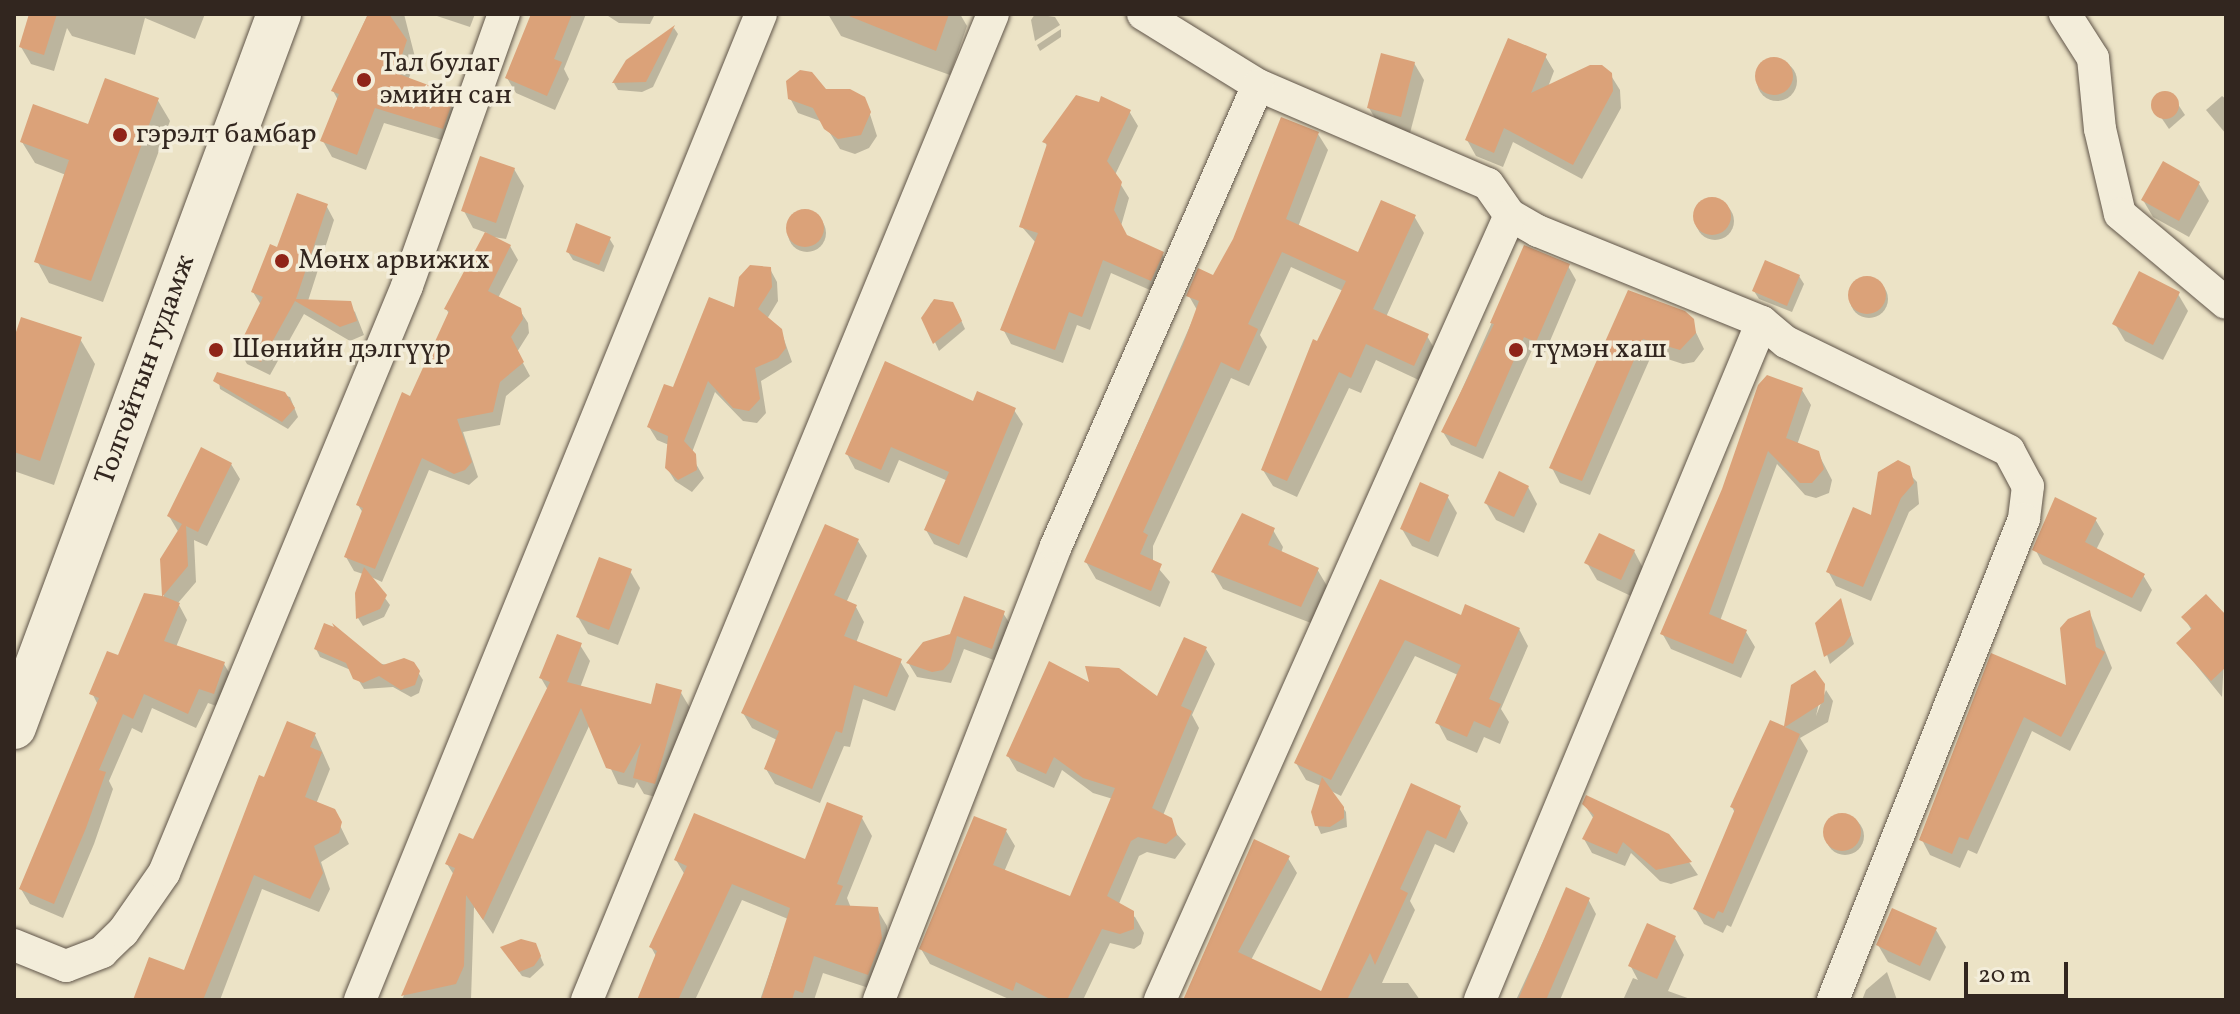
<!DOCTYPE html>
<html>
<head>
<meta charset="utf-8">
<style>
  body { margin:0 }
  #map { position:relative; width:2240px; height:1014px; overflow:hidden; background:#ece3c6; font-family:Vollkorn,serif }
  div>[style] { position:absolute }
  .shadow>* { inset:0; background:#0003 }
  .round { border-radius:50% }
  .building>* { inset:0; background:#dba279 }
  .roads { filter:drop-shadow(0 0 2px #605549) drop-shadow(0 0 2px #605549) }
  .street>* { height:32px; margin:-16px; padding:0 16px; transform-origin:16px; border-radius:16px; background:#f3edda }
  .secondary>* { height:44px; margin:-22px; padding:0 22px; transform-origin:22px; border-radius:22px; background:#f3edda }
  .dots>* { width:22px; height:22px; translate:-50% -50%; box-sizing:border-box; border:4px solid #f3edda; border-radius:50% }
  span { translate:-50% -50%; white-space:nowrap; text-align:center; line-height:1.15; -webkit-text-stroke:7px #f3edda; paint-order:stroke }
  .poi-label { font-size:28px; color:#32261f }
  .left { translate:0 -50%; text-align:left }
  .street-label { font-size:28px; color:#32261f }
  .frame { position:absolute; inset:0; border:16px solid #32261f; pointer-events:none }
  .scale { position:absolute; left:1964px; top:962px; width:104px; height:36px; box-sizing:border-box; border:4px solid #32261f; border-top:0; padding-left:10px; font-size:24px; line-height:28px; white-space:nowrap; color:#32261f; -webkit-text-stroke:6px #f3edda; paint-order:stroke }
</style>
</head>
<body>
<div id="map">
  <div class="shadow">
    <i style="clip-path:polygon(31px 14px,205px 14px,195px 39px,145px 18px,135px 55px,72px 36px,67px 28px,54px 71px,31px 64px,21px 47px)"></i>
    <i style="clip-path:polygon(368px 14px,404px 14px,416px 61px,408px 80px,454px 96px,463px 112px,452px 143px,384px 123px,366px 170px,332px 157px,323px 141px,338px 100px,333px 91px)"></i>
    <i style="clip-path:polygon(431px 14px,475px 14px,470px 27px)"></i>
    <i style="clip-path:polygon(533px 14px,586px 14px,564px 69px,569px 79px,555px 110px,516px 93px,507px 78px)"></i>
    <i style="clip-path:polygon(605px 14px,655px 14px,650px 24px,619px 23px)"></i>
    <i style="clip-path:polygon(828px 14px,960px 14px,967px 26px,950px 75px,841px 36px)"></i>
    <i style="clip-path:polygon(1035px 14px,1055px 17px,1060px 25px,1035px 41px,1031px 20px)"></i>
    <i style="clip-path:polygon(674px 28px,678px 34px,653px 87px,642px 92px,618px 90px,614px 83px,628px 61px)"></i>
    <i style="clip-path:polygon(1061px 29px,1061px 37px,1040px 51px,1037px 45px)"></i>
    <i style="clip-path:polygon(1545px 56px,1554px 71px,1548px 87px,1610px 74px,1620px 90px,1621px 108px,1582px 179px,1513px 142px,1503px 167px,1476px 156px,1467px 140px)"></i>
    <i class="round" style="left:1757px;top:61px;width:40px;height:40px"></i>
    <i style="clip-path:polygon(1414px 63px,1424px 80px,1410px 133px,1379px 125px,1369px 108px)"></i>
    <i style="clip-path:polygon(825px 91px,867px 105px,877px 136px,869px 148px,855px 154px,840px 149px,823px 122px,798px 113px,790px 98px)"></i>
    <i style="clip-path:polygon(2163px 93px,2172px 95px,2185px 115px,2169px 129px,2152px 104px)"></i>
    <i style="clip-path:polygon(2222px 96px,2226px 99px,2226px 134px,2206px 110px)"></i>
    <i style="clip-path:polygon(157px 99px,170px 121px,103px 302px,49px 283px,37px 261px,66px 175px,35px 163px,22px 142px,89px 127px)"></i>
    <i style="clip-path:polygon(1129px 111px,1138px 126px,1115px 175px,1129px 198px,1121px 226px,1127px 237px,1161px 252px,1169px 267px,1159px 294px,1111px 273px,1090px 330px,1077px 325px,1063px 363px,1011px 344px,1003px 329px,1036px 243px,1022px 227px,1048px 148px,1045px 142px)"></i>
    <i style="clip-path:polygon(1318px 134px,1328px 150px,1298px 227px,1359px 255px,1414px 216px,1424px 233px,1386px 317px,1427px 336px,1437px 353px,1423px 382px,1376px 360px,1361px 393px,1349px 388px,1297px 497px,1273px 486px,1263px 470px,1343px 291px,1291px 267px,1260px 335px,1267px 347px,1249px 386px,1231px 378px,1153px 546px,1153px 562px,1170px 582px,1160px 607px,1096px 579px,1086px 562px,1197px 310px,1189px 296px,1214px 278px)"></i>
    <i style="clip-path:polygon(514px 169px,524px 186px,506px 239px,487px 236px,510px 246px,518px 260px,498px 298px,519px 309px,528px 323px,529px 333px,517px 352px,530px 376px,506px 396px,500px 425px,463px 432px,478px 477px,469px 485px,429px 470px,382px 582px,369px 576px,390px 605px,384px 617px,363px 626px,358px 618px,363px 574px,354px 571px,346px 557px,363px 513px,358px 505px,450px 315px,446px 309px,487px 233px,473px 228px,464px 211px)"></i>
    <i style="clip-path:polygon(2199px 184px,2209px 201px,2189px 237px,2153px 217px,2143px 200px)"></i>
    <i class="round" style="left:1696px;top:202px;width:38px;height:38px"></i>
    <i style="clip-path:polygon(326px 205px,334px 220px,308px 301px,344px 301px,355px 312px,364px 335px,350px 341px,304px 314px,270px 375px,247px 364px,239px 350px,261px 305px,253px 292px,278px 250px)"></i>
    <i class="round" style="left:788px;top:214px;width:38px;height:38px"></i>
    <i style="clip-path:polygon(609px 238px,614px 246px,604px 272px,573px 260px,568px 252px)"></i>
    <i style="clip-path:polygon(1568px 266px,1576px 280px,1544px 355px,1532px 350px,1483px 459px,1451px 445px,1443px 432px,1492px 322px)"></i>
    <i style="clip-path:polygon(770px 269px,777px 282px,778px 301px,767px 319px,781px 331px,792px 362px,761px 381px,766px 413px,757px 423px,743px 421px,715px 392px,691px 455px,704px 478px,692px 492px,675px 481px,667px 468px,669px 445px,657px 440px,649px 427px)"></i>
    <i style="clip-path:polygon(1799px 276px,1804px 284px,1792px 312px,1759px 299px,1754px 291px)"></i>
    <i class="round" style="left:1850px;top:280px;width:38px;height:38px"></i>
    <i style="clip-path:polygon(1629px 292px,1688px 316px,1704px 349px,1694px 362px,1683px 364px,1652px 354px,1590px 495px,1560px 483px,1552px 468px)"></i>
    <i style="clip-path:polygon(2178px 294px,2188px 311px,2163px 360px,2125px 341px,2115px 324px)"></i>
    <i style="clip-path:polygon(941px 300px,956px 309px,965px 329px,939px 351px,924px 318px,931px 303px)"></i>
    <i style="clip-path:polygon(80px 339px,95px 364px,54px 485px,14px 471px,14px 344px)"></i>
    <i style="clip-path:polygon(218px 375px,290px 397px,298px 417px,288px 429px,220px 389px)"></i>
    <i style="clip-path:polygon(1802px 390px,1811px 405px,1797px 445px,1818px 453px,1832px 480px,1829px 493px,1816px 498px,1805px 495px,1777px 464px,1720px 621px,1746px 632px,1755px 647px,1741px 678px,1671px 649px,1662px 633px)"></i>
    <i style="clip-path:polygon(974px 403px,1014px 410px,1023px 424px,967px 558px,934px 544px,926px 530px,948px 481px,899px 460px,889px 483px,855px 469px,847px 454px)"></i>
    <i style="clip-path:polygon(1898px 462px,1917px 482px,1919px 504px,1909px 512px,1871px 601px,1836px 586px,1828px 571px,1873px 517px,1884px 469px)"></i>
    <i style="clip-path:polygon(231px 464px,240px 479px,207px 546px,194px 540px,196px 582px,178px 603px,187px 620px,176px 647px,224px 664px,233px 679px,222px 708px,208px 703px,196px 728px,152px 708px,142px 733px,132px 728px,109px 781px,113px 789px,94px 844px,63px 918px,30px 904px,21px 889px,98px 705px,92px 693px,164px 598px,162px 559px,179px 533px,169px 516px)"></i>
    <i style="clip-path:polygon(1528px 487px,1537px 504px,1524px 533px,1496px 520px,1486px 503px)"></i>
    <i style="clip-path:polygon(1447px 496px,1457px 513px,1438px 557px,1412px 546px,1402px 529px)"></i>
    <i style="clip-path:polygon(2095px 519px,2104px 534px,2096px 550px,2143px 575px,2152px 590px,2141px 612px,2043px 564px,2035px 549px)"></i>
    <i style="clip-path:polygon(1273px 530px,1283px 547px,1281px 553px,1317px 569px,1327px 586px,1311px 623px,1223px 589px,1213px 572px)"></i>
    <i style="clip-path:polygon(858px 541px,867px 556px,846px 603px,856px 607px,864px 622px,856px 643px,900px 661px,909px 676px,895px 711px,863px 699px,850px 747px,844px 746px,820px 803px,775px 784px,766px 769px,777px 740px,752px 728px,743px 713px)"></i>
    <i style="clip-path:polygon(1634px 551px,1643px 568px,1631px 596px,1597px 580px,1587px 563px)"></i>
    <i style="clip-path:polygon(630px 571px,640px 588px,618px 645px,588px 634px,578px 617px)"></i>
    <i style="clip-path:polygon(1381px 581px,1462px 617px,1519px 629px,1528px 646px,1501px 709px,1509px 722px,1500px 744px,1484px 737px,1477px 753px,1447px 740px,1438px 723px,1458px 675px,1415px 656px,1341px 796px,1331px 791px,1346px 812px,1347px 827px,1321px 834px,1317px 825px,1321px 786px,1306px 780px,1296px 763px)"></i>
    <i style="clip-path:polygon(1840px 601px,1854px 644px,1830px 664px,1817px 624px)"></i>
    <i style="clip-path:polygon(1003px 613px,1012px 627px,999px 662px,964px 649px,951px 683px,917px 677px,909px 664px,951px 635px)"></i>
    <i style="clip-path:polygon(2090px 613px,2112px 668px,2070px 751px,2032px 731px,1977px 854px,1968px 850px,1960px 868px,1930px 855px,1922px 840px,1992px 656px,2069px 688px)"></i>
    <i style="clip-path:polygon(2184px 617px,2226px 618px,2222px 697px,2179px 644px,2192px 631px)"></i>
    <i style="clip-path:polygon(580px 645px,590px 661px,580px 688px,652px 706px,680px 691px,690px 708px,664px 799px,644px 794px,637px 782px,634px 788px,618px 784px,590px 724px,493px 934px,474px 907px,471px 1000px,402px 1000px,454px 875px,447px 864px,474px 842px,548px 690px,541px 678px)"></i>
    <i style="clip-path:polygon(316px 649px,418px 672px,423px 680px,419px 693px,411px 697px,393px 687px,364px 689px,353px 671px,320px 657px)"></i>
    <i style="clip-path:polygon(1206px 649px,1215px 664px,1192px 715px,1199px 728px,1162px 818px,1186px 844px,1175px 859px,1147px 852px,1139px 856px,1118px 906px,1135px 917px,1144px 933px,1141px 944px,1134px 949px,1110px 943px,1083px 1000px,1011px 1000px,930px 964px,921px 949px,1006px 831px,1015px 846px,1004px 872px,1071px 899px,1113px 799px,1093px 793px,1062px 770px,1054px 788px,1017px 771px,1008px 756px,1093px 686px,1158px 699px)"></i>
    <i style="clip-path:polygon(1814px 672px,1823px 685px,1816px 716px,1826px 690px,1833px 701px,1828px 722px,1800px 738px,1808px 751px,1731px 927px,1727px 925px,1723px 933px,1704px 924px,1695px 909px,1735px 813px,1732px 807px,1785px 729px,1792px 686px)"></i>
    <i style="clip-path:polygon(315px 735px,330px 769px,316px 804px,333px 811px,349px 844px,321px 862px,330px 889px,319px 912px,262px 889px,220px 1000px,136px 1000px,185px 973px,265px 779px)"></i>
    <i style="clip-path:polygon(1412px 786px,1459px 808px,1468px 823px,1454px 853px,1435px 844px,1410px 901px,1415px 910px,1382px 983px,1408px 983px,1420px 1000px,1216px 1000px,1203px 994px,1288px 858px,1297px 873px,1251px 960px,1322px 993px)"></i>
    <i style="clip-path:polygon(1584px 804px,1673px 839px,1698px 875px,1671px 884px,1660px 881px,1631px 853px,1625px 866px,1592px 853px,1584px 839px,1594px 819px)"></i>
    <i class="round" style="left:1826px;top:817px;width:38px;height:38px"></i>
    <i style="clip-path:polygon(862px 818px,872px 836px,847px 898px,851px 908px,877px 909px,887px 926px,890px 957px,878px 991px,823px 973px,814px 1000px,760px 1000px,788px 919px,742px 900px,695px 1000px,640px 1000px,657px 958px,651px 947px,685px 875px,676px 860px,806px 862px)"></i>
    <i style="clip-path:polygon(1567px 890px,1588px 899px,1596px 914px,1560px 1000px,1516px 1000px)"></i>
    <i style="clip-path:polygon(1936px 930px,1946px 947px,1930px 981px,1888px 962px,1878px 945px)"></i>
    <i style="clip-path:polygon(1675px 938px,1684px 955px,1668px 991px,1693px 1000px,1623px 1000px,1633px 978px,1638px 980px,1630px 965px)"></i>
    <i style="clip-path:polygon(539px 953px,544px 965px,530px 978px,522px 976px,507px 955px)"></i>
    <i style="clip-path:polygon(1887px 972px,1897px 1000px,1862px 1000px,1866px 990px)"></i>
  </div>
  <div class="building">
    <i style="clip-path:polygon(29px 14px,57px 14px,44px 55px,19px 47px)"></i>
    <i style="clip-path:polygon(368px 14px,389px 14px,407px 40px,396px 73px,455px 95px,443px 129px,375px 108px,357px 155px,320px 141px,339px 94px,331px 91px)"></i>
    <i style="clip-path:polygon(531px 14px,572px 14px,554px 59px,562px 62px,547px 96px,505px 78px)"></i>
    <i style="clip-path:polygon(844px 14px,949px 14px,936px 51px)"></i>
    <i style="clip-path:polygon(675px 25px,646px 82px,612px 83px,626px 60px)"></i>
    <i style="clip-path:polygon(1508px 38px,1547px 54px,1531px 93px,1590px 65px,1602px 65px,1612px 73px,1613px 91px,1573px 165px,1504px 128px,1494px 153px,1465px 140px)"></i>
    <i style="clip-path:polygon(1381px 53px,1415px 62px,1401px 117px,1367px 108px)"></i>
    <i class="round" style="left:1755px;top:57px;width:38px;height:38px"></i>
    <i style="clip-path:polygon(800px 70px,812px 72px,826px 89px,850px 89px,865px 97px,871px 112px,861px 135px,838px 139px,824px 129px,813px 108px,788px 99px,786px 81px)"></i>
    <i style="clip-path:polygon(105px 78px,159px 98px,91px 281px,34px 262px,69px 160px,20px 142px,33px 104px,88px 124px)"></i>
    <i class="round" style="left:2151px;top:91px;width:28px;height:28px"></i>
    <i style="clip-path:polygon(1076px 95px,1099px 102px,1101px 96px,1131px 110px,1107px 161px,1122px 182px,1114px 210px,1127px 235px,1164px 252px,1151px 281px,1103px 260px,1082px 317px,1069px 312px,1055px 350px,1000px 330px,1038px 233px,1019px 227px,1047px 144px,1042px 142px)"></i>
    <i style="clip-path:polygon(1281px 117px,1319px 132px,1286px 219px,1358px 252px,1381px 200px,1416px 215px,1373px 309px,1429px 334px,1414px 366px,1366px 344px,1351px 378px,1339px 372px,1287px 481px,1261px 470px,1313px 339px,1317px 341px,1346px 281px,1282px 252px,1248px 324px,1258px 329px,1239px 371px,1221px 362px,1143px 532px,1148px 535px,1140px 554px,1162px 564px,1151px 591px,1084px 562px,1183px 345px,1199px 301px,1186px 296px,1198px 268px,1213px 275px,1233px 239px)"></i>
    <i style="clip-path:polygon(480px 156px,515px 168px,496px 223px,461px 211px)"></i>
    <i style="clip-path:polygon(2163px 161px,2200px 182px,2179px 221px,2141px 200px)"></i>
    <i style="clip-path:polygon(297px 193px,328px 204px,296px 299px,351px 301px,357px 321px,340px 327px,295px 301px,261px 362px,237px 350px,263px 297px,251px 292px,270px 244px,277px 247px)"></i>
    <i class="round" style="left:1693px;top:197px;width:38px;height:38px"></i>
    <i class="round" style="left:786px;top:209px;width:38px;height:38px"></i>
    <i style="clip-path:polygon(576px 223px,611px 237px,599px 265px,566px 252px)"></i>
    <i style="clip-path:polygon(485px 232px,511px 245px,488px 291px,521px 308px,523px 319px,511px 337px,524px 362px,500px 382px,493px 412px,457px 419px,472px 462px,465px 470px,454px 474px,422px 458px,375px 569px,344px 557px,363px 508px,356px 505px,402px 392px,410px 396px,449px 311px,444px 309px)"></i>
    <i style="clip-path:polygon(1524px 245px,1570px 264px,1536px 342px,1524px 337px,1476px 447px,1441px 432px,1494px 324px,1490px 323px)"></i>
    <i style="clip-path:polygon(1765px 260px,1800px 275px,1787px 306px,1752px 291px)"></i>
    <i style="clip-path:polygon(750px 265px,771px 267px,772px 287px,758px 309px,782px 329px,786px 348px,778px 358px,755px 368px,760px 399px,749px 411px,733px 408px,708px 381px,684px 441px,696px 454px,697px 470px,678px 480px,665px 468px,668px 436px,647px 427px,664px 384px,673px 387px,709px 297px,734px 307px,739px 277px)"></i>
    <i style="clip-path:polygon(2139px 271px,2180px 292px,2153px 345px,2112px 324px)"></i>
    <i class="round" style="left:1848px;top:276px;width:38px;height:38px"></i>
    <i style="clip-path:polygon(1628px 290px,1685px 311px,1694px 319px,1696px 333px,1680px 350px,1643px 339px,1582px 481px,1549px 468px)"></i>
    <i style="clip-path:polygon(934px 299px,953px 302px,962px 321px,933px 344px,921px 318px)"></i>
    <i style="clip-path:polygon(21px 317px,82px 337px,40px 461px,14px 452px,14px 338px)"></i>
    <i style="clip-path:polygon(885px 361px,973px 401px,977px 391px,1016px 408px,959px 545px,924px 530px,949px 472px,891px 447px,881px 470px,845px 454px)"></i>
    <i style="clip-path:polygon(217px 372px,285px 392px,295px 408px,282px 422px,213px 381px)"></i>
    <i style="clip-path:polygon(1767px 375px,1803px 388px,1786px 438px,1819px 451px,1824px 469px,1812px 483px,1800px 483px,1768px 451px,1709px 614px,1747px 630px,1733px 664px,1660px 634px,1722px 489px,1758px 385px)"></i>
    <i style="clip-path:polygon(201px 447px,232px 463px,198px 532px,186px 526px,188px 566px,163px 596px,180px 603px,164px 641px,225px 662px,214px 694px,199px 689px,188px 714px,144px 694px,133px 719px,123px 714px,99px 770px,106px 772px,86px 828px,54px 904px,19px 889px,99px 698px,89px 694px,107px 651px,118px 655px,144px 593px,162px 596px,160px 559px,182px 524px,167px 516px)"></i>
    <i style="clip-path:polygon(1898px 460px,1910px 466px,1914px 483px,1901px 498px,1863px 587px,1826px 572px,1853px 507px,1871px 515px,1878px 472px)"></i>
    <i style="clip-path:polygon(1499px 471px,1529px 486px,1514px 517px,1484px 503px)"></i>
    <i style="clip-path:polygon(1420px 482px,1449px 495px,1429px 542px,1400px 529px)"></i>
    <i style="clip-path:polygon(2055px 497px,2097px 518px,2085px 542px,2145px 574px,2132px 598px,2032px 550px)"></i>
    <i style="clip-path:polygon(1242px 513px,1275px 528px,1268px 545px,1319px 568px,1301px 607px,1211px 572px)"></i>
    <i style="clip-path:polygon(825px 524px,859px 539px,834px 595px,857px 605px,844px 636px,902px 659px,887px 697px,854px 685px,842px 733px,836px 731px,812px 789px,764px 769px,779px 731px,741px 713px)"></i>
    <i style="clip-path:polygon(1599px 533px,1635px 550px,1621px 580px,1584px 563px)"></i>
    <i style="clip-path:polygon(599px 557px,632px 569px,609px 630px,576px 617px)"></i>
    <i style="clip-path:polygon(364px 567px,387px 595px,380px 609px,356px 619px,355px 593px)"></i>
    <i style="clip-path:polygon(1380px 579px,1461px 615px,1465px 604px,1520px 628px,1489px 699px,1501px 704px,1490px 728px,1474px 721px,1467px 737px,1435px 723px,1461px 665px,1405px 640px,1331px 780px,1294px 763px)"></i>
    <i style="clip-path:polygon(2206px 594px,2226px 615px,2226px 667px,2211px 681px,2176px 643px,2192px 628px,2181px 617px)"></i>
    <i style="clip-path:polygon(964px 596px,1005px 611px,992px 649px,957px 636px,950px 662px,943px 670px,932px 672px,906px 663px,923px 642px,950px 634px)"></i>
    <i style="clip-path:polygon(1841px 598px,1851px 635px,1844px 645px,1824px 657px,1815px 623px)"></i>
    <i style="clip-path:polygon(2090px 610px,2096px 647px,2105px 652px,2061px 737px,2024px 717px,1968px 840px,1959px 837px,1952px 854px,1919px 840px,1991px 653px,2066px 685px,2060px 628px,2068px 619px)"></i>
    <i style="clip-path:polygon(324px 623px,334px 627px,332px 623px,383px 665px,404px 658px,414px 662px,420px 671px,415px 685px,401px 690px,379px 676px,363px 683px,353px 679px,346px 663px,314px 649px)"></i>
    <i style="clip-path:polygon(557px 634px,582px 643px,567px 682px,651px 704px,656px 683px,682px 690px,655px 784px,633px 778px,641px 743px,624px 773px,606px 768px,581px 708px,483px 920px,466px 895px,464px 966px,456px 984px,401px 996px,455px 868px,445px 864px,459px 833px,473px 839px,550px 682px,539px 678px)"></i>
    <i style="clip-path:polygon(1184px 637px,1207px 647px,1181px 706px,1192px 711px,1152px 808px,1172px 818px,1177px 835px,1166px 844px,1138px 837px,1131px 841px,1107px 896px,1134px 911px,1134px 929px,1120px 934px,1102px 929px,1067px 1000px,1052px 1000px,1016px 982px,1013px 991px,919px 949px,974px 816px,1007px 829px,993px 865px,1070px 896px,1115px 788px,1083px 778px,1054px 757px,1046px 774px,1006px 756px,1049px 661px,1089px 682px,1085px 666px,1119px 668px,1157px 696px)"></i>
    <i style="clip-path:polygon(1815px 670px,1825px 684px,1824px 702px,1785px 727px,1800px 734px,1723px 913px,1718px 911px,1714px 919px,1693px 909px,1735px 809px,1730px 807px,1770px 720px,1784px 726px,1791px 685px)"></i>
    <i style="clip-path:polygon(287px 721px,316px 733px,310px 747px,322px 752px,305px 797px,335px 809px,342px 822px,339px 833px,314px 846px,323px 873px,310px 899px,254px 875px,203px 1000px,133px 1000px,149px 957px,184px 970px,259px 775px,264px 777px)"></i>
    <i style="clip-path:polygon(1322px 777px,1344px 807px,1344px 818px,1330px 827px,1315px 826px,1311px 812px)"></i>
    <i style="clip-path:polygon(1411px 783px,1461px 806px,1446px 839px,1427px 830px,1400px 889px,1408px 893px,1375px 965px,1370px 953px,1347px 1000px,1183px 1000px,1254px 839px,1290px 856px,1238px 952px,1321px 991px)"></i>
    <i style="clip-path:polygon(1586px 795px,1669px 834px,1692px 862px,1656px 870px,1623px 842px,1617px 854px,1582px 839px,1594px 815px,1582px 804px)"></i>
    <i style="clip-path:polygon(827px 802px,863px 816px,837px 884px,843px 886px,835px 905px,878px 907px,882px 938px,868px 975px,814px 956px,803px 993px,795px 990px,792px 1000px,761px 1000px,790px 908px,732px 884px,678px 1000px,637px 1000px,657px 951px,649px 947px,687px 866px,674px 860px,694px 813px,805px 859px)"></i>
    <i class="round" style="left:1823px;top:813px;width:38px;height:38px"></i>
    <i style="clip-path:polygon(1566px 887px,1590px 898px,1546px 1000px,1518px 1000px)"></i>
    <i style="clip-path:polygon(1892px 908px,1937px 928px,1920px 966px,1876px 945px)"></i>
    <i style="clip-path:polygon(1647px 923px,1676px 936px,1657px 979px,1628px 966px)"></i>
    <i style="clip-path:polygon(521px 939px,536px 943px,541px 956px,534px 966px,519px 972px,500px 947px)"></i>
  </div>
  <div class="roads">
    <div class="street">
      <i style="left:1143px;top:14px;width:135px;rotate:31.7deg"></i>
      <i style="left:1258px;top:85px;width:250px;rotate:23.3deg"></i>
      <i style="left:1488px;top:184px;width:38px;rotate:55deg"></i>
      <i style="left:1510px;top:215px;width:32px;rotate:30deg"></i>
      <i style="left:1538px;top:231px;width:242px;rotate:22.1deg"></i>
      <i style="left:1762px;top:322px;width:31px;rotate:40deg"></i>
      <i style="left:1786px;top:342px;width:248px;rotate:26deg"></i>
      <i style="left:2009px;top:451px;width:40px;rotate:62deg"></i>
      <i style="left:2028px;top:486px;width:33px;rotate:97deg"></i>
      <i style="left:2024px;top:519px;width:518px;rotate:111.66deg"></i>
      <i style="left:2065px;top:14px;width:52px;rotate:57.5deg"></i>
      <i style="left:2093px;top:58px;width:71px;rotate:84.4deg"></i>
      <i style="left:2100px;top:129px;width:87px;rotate:76.8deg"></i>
      <i style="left:2120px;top:214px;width:138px;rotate:40deg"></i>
      <i style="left:14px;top:945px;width:56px;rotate:22deg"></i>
      <i style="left:66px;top:966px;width:39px;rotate:-21deg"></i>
      <i style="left:102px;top:952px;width:29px;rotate:-44deg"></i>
      <i style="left:123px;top:932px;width:72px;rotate:-55.2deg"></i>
      <i style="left:164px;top:873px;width:635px;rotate:-67.51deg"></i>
      <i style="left:407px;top:286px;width:289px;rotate:-70.4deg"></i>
      <i style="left:360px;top:1000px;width:1064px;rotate:-67.87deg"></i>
      <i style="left:587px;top:1000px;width:1066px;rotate:-67.62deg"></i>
      <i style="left:879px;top:1000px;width:487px;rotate:-68.7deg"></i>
      <i style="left:1056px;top:546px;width:503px;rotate:-66.34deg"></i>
      <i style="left:1160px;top:1000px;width:859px;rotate:-65.97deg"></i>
      <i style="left:1480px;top:1000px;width:734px;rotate:-67.42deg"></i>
    </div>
    <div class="secondary">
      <i style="left:14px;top:727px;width:761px;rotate:-69.61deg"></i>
    </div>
  </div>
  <div class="dots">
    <i style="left:364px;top:80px;background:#8f2418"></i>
    <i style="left:120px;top:135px;background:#8f2418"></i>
    <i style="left:282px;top:261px;background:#8f2418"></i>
    <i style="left:216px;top:350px;background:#8f2418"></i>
    <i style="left:1516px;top:350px;background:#8f2418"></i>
  </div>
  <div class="poi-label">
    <span class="left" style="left:380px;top:80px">Тал булаг<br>эмийн сан</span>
    <span class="left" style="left:136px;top:135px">гэрэлт бамбар</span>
    <span class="left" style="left:298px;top:261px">Мөнх арвижих</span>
    <span class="left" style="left:232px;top:350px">Шөнийн дэлгүүр</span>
    <span class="left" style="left:1532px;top:350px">түмэн хаш</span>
  </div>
  <div class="street-label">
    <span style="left:146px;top:370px;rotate:-70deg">Толгойтын гудамж</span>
  </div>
  <div class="frame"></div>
  <div class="scale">20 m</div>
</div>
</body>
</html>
